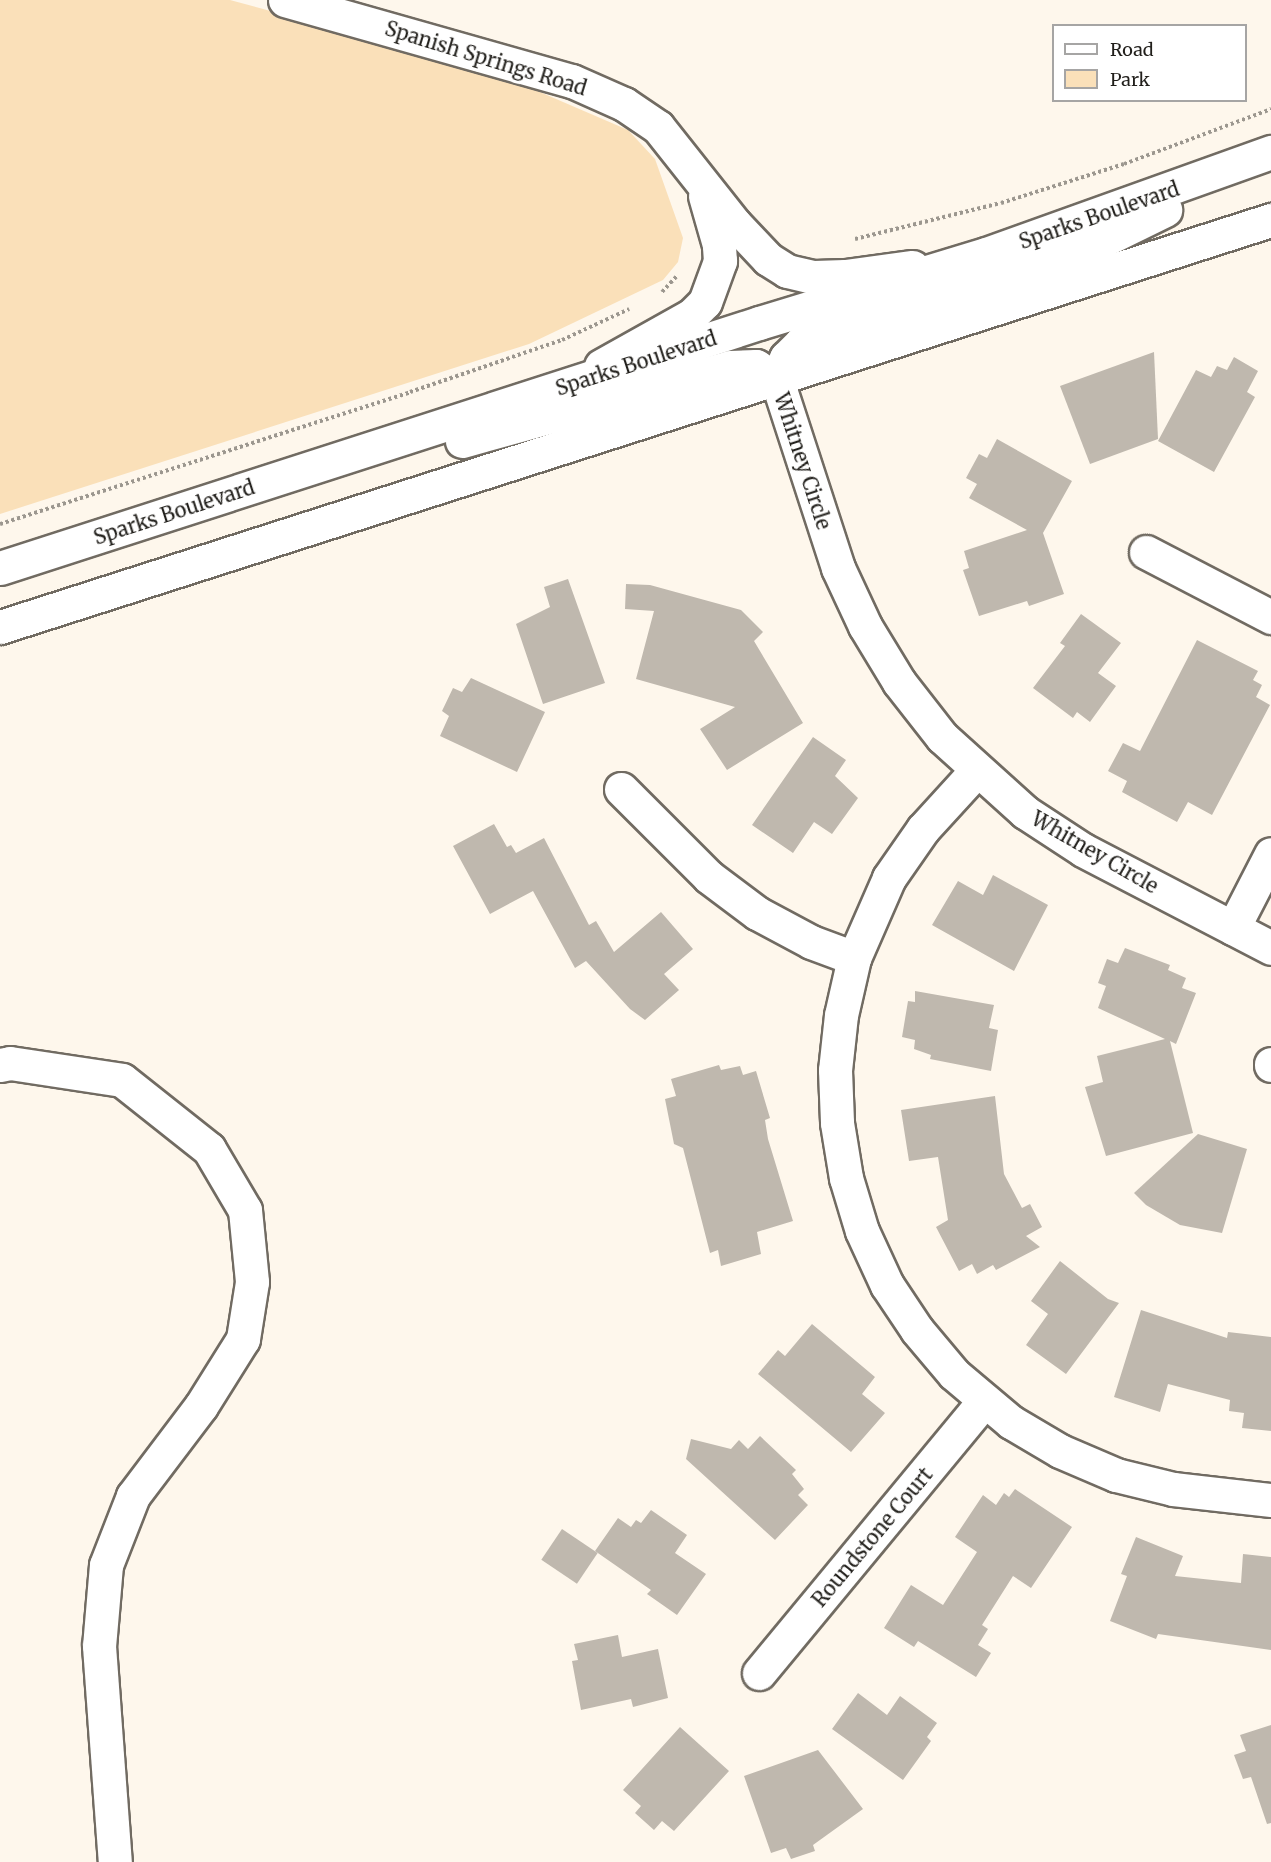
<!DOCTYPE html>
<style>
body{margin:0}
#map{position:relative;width:1271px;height:1862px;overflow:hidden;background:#fef7ec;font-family:Merriweather,serif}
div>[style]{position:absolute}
.green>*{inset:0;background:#fae0b9}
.building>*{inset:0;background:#bfb8ae;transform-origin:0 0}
.path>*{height:4px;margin-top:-2px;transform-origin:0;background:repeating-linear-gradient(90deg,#9c978f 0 3px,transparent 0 6px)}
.roads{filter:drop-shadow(2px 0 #716b62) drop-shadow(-2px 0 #716b62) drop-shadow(0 2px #716b62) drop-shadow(0 -2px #716b62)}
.minor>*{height:33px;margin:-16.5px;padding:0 16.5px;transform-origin:16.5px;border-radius:16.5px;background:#fff}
.tertiary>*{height:33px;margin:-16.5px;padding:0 16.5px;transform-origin:16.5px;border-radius:16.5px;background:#fff}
.primary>*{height:33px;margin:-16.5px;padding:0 16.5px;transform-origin:16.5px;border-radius:16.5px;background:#fff}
span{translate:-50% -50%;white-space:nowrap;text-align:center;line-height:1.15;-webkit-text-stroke:6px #fff;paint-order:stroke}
.street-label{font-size:20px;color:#211f1b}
.legend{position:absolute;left:1052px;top:24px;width:195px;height:78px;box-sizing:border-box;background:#fff;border:2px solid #a6a5a4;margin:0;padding:8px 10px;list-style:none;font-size:18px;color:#211f1b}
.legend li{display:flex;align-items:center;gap:12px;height:30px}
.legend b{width:30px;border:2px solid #a6a5a4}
</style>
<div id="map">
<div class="green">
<div style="clip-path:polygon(0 0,230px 0,453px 61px,526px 86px,628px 130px,655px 159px,683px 238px,678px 262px,663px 280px,529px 344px,0 514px)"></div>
</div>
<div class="building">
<div style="clip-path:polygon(1154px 352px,1158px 439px,1090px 464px,1060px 386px)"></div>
<div style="clip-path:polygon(1234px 357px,1258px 371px,1247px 392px,1255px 397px,1214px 472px,1158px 441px,1196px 370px,1211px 377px,1217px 366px,1227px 370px)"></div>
<div style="clip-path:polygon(997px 439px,1072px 481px,1043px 533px,1064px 594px,1029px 606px,1027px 601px,979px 616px,963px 570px,969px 568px,964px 551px,1027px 530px,969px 498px,977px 484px,966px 478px,979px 454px,987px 458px)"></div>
<div style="clip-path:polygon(568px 579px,605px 683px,543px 704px,516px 624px,550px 607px,544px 587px)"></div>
<div style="clip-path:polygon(626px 584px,650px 585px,741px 610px,763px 632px,754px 641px,803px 723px,727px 770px,700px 729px,735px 707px,636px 679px,654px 611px,625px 609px)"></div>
<div style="clip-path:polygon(1081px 614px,1121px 643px,1098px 673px,1116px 686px,1090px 722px,1077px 712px,1073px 718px,1033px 688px,1065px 646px,1060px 643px)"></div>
<div style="clip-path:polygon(1197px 640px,1258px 671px,1253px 680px,1262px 685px,1256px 697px,1270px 705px,1212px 815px,1188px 802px,1177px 822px,1122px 792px,1127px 781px,1108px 771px,1123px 743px,1140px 751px)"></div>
<div style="clip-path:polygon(471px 678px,545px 712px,517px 772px,440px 736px,449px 716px,442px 711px,453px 688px,462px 692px)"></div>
<div style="clip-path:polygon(813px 737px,846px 760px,835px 776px,858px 798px,832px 834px,814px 822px,793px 853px,752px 825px)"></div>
<div style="clip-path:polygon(494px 824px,507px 847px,511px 845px,516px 853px,544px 838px,589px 925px,596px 921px,614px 952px,661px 912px,693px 949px,664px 974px,679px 990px,645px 1020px,630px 1009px,586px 961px,575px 968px,533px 891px,490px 914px,453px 846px)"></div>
<div style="clip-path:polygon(993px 875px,1048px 905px,1014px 971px,932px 925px,958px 881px,983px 895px)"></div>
<div style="clip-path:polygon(1125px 948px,1170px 965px,1168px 970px,1186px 978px,1182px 988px,1196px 993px,1176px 1044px,1170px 1041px,1193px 1133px,1106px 1156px,1085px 1087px,1103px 1082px,1097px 1056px,1165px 1039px,1098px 1008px,1106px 986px,1098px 983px,1107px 959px,1118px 963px)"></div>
<div style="clip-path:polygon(915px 991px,994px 1005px,989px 1028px,998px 1030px,991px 1071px,930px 1059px,931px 1055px,914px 1049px,915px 1040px,902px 1037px,908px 1001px,915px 1002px)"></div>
<div style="clip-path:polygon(719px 1065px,721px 1070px,740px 1066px,743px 1075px,756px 1071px,770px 1118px,765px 1120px,768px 1139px,793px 1221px,757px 1232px,761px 1254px,721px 1266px,718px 1250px,710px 1253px,683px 1148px,674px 1144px,665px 1099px,676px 1096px,671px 1079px)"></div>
<div style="clip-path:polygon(995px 1096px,1004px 1174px,1022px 1208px,1030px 1204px,1042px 1227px,1026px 1236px,1040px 1247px,996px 1270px,993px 1265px,977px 1274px,972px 1264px,959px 1271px,936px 1227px,948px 1220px,938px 1157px,909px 1161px,901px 1110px)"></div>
<div style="clip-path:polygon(1198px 1134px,1247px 1149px,1222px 1233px,1180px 1225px,1146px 1205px,1134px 1193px)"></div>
<div style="clip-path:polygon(1060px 1261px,1108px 1299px,1119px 1303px,1066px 1374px,1026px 1345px,1048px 1314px,1031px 1301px)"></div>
<div style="clip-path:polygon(1141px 1310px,1227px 1338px,1228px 1332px,1271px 1337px,1271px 1431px,1242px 1428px,1244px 1413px,1229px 1411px,1230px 1400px,1168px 1384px,1160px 1412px,1114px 1397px)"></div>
<div style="clip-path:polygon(812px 1324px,875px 1377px,862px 1394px,885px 1413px,851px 1452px,758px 1374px,778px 1350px,785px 1356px)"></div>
<div style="clip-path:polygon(760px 1436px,796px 1470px,792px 1474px,804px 1489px,798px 1495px,808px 1505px,775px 1540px,686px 1459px,691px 1439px,731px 1449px,739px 1440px,748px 1449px)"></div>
<div style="clip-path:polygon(1015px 1489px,1072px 1527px,1031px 1588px,1013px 1576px,982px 1625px,988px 1629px,978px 1645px,991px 1653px,976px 1677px,918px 1641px,914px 1647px,884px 1628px,911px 1585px,943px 1605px,977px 1552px,955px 1537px,983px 1495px,996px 1505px,1004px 1493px,1009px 1497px)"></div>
<div style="clip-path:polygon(651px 1510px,687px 1535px,675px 1553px,706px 1574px,677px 1615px,647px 1594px,651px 1590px,595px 1551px,618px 1518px,631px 1527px,636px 1520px,641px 1523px)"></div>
<div style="left:562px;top:1529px;width:43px;height:37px;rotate:34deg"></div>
<div style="clip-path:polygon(1136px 1537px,1183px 1556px,1175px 1576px,1241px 1583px,1243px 1554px,1271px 1557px,1271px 1650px,1158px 1634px,1156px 1639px,1110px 1621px,1127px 1576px,1121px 1574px)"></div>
<div style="clip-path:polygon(618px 1635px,622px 1657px,658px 1649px,668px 1698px,633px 1707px,631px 1699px,581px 1710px,572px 1661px,578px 1660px,574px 1644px)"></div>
<div style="clip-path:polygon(858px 1693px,887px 1715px,900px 1696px,937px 1723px,927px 1737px,931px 1741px,903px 1780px,832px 1729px)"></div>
<div style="clip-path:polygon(1271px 1725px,1271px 1823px,1267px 1824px,1251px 1777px,1243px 1779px,1234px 1755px,1246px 1751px,1240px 1735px)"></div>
<div style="clip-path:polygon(680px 1727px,729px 1771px,674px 1831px,662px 1821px,654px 1830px,635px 1813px,641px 1806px,623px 1790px)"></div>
<div style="clip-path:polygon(818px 1750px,863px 1809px,813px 1845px,815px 1851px,791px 1859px,786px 1848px,771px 1853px,744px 1776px)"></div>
</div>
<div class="path">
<div style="left:855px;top:239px;width:150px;rotate:-13.9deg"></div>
<div style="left:1001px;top:203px;width:129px;rotate:-17.6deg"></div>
<div style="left:1124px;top:164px;width:157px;rotate:-20.5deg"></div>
<div style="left:662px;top:292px;width:23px;rotate:-47deg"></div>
<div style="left:0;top:524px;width:431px;rotate:-17.8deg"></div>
<div style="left:410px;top:392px;width:161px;rotate:-18.9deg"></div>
<div style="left:562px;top:340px;width:74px;rotate:-24.8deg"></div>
</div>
<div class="roads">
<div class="minor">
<div style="left:777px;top:380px;width:198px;rotate:72deg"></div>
<div style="left:838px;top:568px;width:64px;rotate:65deg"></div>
<div style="left:865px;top:626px;width:66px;rotate:58.7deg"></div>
<div style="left:899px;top:682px;width:70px;rotate:52deg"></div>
<div style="left:942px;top:737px;width:112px;rotate:42.1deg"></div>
<div style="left:1025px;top:812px;width:69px;rotate:33.2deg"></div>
<div style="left:1083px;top:850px;width:212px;rotate:27.5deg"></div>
<div style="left:1146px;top:552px;width:141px;rotate:27.5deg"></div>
<div style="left:976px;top:771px;width:79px;rotate:132.4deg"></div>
<div style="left:923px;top:829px;width:60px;rotate:124.8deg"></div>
<div style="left:889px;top:878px;width:87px;rotate:113.6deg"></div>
<div style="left:854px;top:958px;width:58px;rotate:102.8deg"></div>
<div style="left:841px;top:1015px;width:55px;rotate:96.2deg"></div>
<div style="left:835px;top:1070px;width:53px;rotate:87.8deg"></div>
<div style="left:837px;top:1123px;width:56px;rotate:80.7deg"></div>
<div style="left:846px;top:1178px;width:55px;rotate:73.2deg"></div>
<div style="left:862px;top:1231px;width:60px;rotate:65.2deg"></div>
<div style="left:887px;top:1285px;width:54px;rotate:56.3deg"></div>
<div style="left:917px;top:1330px;width:57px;rotate:49.9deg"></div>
<div style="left:954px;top:1374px;width:75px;rotate:40.1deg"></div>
<div style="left:1011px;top:1422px;width:57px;rotate:30.6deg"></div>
<div style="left:1060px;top:1451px;width:61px;rotate:23.2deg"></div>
<div style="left:1116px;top:1475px;width:59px;rotate:13.8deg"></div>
<div style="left:1173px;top:1489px;width:99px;rotate:6.4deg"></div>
<div style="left:621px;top:789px;width:124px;rotate:45deg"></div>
<div style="left:709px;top:877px;width:60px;rotate:36.9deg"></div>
<div style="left:757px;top:913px;width:61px;rotate:28.2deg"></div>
<div style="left:811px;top:942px;width:46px;rotate:20.4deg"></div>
<div style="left:1233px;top:928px;width:83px;rotate:-62.8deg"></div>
<div style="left:0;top:1065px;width:10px;rotate:-11deg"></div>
<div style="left:10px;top:1063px;width:113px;rotate:8.6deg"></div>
<div style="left:122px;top:1080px;width:111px;rotate:38.4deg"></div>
<div style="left:209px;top:1149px;width:71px;rotate:59.5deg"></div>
<div style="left:245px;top:1210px;width:72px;rotate:84.4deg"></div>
<div style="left:252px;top:1282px;width:58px;rotate:99deg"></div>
<div style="left:243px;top:1339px;width:79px;rotate:122.1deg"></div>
<div style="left:201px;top:1406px;width:113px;rotate:127.1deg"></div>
<div style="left:133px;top:1496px;width:74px;rotate:111.4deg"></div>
<div style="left:106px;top:1565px;width:81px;rotate:94.9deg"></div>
<div style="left:99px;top:1646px;width:217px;rotate:85.8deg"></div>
<div style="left:1271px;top:1065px;width:1px;rotate:-90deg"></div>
<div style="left:759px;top:1673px;width:353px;rotate:-50.4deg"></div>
</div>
<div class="tertiary">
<div style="left:285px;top:0;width:298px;rotate:15.8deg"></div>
<div style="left:572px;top:81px;width:57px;rotate:23.9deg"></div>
<div style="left:624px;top:104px;width:41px;rotate:34.1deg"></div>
<div style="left:658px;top:127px;width:124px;rotate:51.6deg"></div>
<div style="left:735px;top:224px;width:48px;rotate:46.7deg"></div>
<div style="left:768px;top:259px;width:22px;rotate:32deg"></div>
<div style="left:787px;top:271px;width:28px;rotate:13deg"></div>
<div style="left:814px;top:277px;width:31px;rotate:-2deg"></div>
<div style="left:845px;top:276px;width:68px;rotate:-7.7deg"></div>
<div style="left:601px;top:366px;width:104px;rotate:-29.3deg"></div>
<div style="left:692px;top:315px;width:18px;rotate:-45deg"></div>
<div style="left:705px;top:302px;width:44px;rotate:-69.9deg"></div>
<div style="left:720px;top:261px;width:16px;rotate:-94deg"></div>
<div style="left:719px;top:245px;width:51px;rotate:-105.9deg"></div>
</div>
<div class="primary">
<div style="left:462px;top:441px;width:278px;rotate:-15.4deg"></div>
<div style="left:730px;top:367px;width:26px;rotate:-2deg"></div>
<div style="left:756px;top:366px;width:25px;rotate:34deg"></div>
<div style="left:777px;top:380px;width:24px;rotate:-68deg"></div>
<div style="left:786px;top:358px;width:21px;rotate:-45deg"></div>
<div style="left:801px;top:343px;width:50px;rotate:-22.4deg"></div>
<div style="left:847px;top:324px;width:264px;rotate:-17.9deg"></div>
<div style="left:1098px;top:243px;width:75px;rotate:-26.2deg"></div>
<div style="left:0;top:568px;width:798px;rotate:-17.89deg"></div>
<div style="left:759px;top:323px;width:237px;rotate:-16.9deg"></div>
<div style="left:986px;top:254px;width:303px;rotate:-19.7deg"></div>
<div style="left:0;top:627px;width:1335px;rotate:-17.76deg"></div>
</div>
</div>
<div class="street-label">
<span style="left:486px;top:58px;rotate:17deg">Spanish Springs Road</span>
<span style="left:1099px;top:215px;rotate:-19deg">Sparks Boulevard</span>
<span style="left:636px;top:363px;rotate:-18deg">Sparks Boulevard</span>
<span style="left:803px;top:461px;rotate:72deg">Whitney Circle</span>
<span style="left:174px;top:512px;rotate:-18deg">Sparks Boulevard</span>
<span style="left:1095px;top:852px;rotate:30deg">Whitney Circle</span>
<span style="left:872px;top:1537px;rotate:-50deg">Roundstone Court</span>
</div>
<ul class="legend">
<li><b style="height:8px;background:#fff"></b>Road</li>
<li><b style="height:16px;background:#fae0b9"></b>Park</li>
</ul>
</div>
